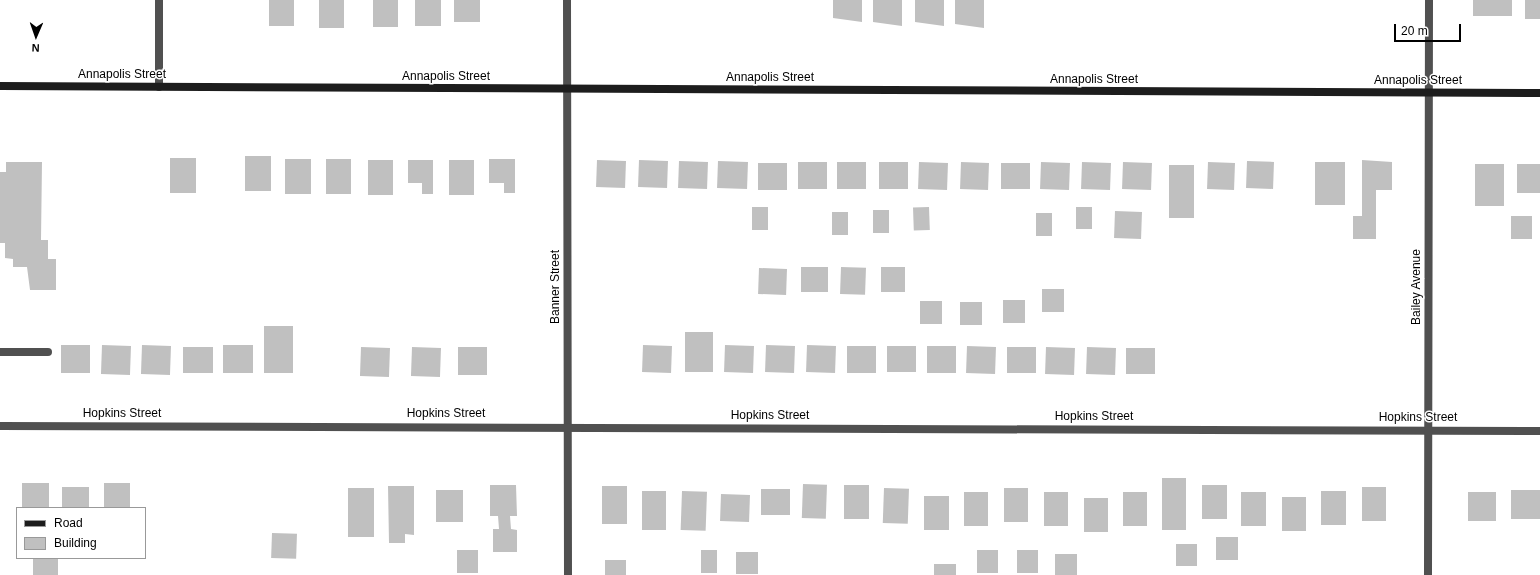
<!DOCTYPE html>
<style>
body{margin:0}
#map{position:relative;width:1540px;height:575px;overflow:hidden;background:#fff;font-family:Helvetica,sans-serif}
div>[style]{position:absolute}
.building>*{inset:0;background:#c0c0c0;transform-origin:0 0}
.lane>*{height:8px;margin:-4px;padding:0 4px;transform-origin:4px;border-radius:4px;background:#505050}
.street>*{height:8px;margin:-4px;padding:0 4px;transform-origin:4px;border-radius:4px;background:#505050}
.secondary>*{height:8px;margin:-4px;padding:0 4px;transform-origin:4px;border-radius:4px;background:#1d1d1d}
span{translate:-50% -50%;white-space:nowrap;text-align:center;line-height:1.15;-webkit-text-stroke:3px #fff;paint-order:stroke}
.street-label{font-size:12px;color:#000}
.legend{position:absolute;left:16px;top:507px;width:130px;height:52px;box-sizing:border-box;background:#fff;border:1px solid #999;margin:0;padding:5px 7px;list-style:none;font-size:12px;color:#000}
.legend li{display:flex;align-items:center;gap:8px;height:20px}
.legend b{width:20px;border:1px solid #999}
.north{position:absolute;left:16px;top:16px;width:40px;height:40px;-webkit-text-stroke:3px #fff;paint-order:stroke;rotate:182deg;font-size:11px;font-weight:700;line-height:16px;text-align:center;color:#000}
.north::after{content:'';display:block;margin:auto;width:14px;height:18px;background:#000;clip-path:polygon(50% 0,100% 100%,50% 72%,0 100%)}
.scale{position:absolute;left:1394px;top:24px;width:67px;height:18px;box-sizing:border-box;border:2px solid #000;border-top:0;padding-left:5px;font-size:12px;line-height:14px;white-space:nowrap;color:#000;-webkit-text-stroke:3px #fff;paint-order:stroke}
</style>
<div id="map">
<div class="building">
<div style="left:269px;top:0;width:25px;height:26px"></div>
<div style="left:319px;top:0;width:25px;height:28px"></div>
<div style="left:373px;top:0;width:25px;height:27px"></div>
<div style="left:415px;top:0;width:26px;height:26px"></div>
<div style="left:454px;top:0;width:26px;height:22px"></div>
<div style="clip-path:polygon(833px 0,862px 0,862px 22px,833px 18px)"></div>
<div style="clip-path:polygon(873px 0,902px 0,902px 26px,873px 22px)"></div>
<div style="clip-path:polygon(915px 0,944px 0,944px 26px,915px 22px)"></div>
<div style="clip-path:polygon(955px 0,984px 0,984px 28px,955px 24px)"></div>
<div style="left:1473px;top:0;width:39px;height:16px"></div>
<div style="left:1525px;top:0;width:15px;height:19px"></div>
<div style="left:245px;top:156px;width:26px;height:35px"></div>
<div style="left:170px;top:158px;width:26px;height:35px"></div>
<div style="left:285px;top:159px;width:26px;height:35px"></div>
<div style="left:326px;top:159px;width:25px;height:35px"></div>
<div style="clip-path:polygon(489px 159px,515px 159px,515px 193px,504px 193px,504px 183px,489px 183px)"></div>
<div style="left:368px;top:160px;width:25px;height:35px"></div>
<div style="clip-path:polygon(408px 160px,433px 160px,433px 194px,422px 194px,422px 183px,408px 183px)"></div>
<div style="left:449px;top:160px;width:25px;height:35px"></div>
<div style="left:597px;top:160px;width:29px;height:27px;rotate:2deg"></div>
<div style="left:639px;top:160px;width:29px;height:27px;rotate:2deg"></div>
<div style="clip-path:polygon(1362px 160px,1392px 162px,1392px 190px,1376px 190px,1376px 239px,1353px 239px,1353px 216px,1362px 216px)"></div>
<div style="left:679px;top:161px;width:29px;height:27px;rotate:2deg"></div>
<div style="left:718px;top:161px;width:30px;height:27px;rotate:2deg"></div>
<div style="left:1247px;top:161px;width:27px;height:27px;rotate:2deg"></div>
<div style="clip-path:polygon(6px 162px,42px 162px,41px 240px,48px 240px,48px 259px,56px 259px,56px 290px,30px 290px,27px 267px,13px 267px,13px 259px,5px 258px,5px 243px,0 243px,0 172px,6px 172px)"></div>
<div style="left:798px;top:162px;width:29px;height:27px"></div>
<div style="left:837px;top:162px;width:29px;height:27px"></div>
<div style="left:879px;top:162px;width:29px;height:27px"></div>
<div style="left:919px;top:162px;width:29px;height:27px;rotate:2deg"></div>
<div style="left:961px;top:162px;width:28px;height:27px;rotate:2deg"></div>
<div style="left:1041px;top:162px;width:29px;height:27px;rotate:2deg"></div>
<div style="left:1082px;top:162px;width:29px;height:27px;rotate:2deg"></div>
<div style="left:1123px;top:162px;width:29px;height:27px;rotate:2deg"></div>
<div style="left:1208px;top:162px;width:27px;height:27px;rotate:2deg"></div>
<div style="left:1315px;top:162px;width:30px;height:43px"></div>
<div style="left:758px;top:163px;width:29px;height:27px"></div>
<div style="left:1001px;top:163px;width:29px;height:26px"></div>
<div style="left:1475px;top:164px;width:29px;height:42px"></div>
<div style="left:1517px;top:164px;width:23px;height:29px"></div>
<div style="left:1169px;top:165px;width:25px;height:53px"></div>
<div style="left:752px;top:207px;width:16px;height:23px"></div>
<div style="left:929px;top:207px;width:23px;height:16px;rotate:88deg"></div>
<div style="left:1076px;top:207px;width:16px;height:22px"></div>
<div style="left:873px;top:210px;width:16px;height:23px"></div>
<div style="left:1115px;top:211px;width:27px;height:27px;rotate:2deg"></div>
<div style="left:832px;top:212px;width:16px;height:23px"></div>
<div style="left:1036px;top:213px;width:16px;height:23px"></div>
<div style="left:1511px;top:216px;width:21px;height:23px"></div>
<div style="left:801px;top:267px;width:27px;height:25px"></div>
<div style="left:841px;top:267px;width:25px;height:27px;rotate:2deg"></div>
<div style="left:881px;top:267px;width:24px;height:25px"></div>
<div style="left:759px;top:268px;width:28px;height:26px;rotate:2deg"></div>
<div style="left:1042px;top:289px;width:22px;height:23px"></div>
<div style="left:1003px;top:300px;width:22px;height:23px"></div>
<div style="left:920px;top:301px;width:22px;height:23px"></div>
<div style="left:960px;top:302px;width:22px;height:23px"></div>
<div style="left:264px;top:326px;width:29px;height:47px"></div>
<div style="left:685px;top:332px;width:28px;height:40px"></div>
<div style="left:61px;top:345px;width:29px;height:28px"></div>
<div style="left:102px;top:345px;width:29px;height:29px;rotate:2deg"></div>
<div style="left:142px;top:345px;width:29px;height:29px;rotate:2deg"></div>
<div style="left:223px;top:345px;width:30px;height:28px"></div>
<div style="left:643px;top:345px;width:29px;height:27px;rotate:2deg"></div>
<div style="left:725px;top:345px;width:29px;height:27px;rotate:2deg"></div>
<div style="left:766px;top:345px;width:29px;height:27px;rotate:2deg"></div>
<div style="left:807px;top:345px;width:29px;height:27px;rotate:2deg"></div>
<div style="left:847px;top:346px;width:29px;height:27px"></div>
<div style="left:887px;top:346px;width:29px;height:26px"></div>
<div style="left:927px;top:346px;width:29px;height:27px"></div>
<div style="left:967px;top:346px;width:29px;height:27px;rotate:2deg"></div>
<div style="left:183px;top:347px;width:30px;height:26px"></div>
<div style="left:361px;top:347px;width:29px;height:29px;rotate:2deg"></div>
<div style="left:412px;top:347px;width:29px;height:29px;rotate:2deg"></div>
<div style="left:458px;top:347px;width:29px;height:28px"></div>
<div style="left:1007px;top:347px;width:29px;height:26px"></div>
<div style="left:1046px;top:347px;width:29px;height:27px;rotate:2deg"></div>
<div style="left:1087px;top:347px;width:29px;height:27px;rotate:2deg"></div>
<div style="left:1126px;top:348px;width:29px;height:26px"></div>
<div style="left:1162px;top:478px;width:24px;height:52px"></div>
<div style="left:22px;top:483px;width:27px;height:25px"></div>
<div style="left:130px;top:483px;width:25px;height:26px;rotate:90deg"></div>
<div style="left:803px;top:484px;width:24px;height:34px;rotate:2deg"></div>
<div style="clip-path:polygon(490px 485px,516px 485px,517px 516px,510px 516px,511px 529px,517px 530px,517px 552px,493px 552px,493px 529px,499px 529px,498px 516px,490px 516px)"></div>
<div style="left:844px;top:485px;width:25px;height:34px"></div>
<div style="left:1202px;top:485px;width:25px;height:34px"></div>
<div style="clip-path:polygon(388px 486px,414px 486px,414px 535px,405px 534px,405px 543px,389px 543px)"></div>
<div style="left:602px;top:486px;width:25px;height:38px"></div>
<div style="left:89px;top:487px;width:21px;height:27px;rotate:90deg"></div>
<div style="left:1362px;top:487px;width:24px;height:34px"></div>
<div style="left:348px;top:488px;width:26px;height:49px"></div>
<div style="left:884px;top:488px;width:25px;height:35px;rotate:2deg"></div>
<div style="left:1004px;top:488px;width:24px;height:34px"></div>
<div style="left:761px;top:489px;width:29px;height:26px"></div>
<div style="left:436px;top:490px;width:27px;height:32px"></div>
<div style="left:1511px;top:490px;width:29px;height:29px"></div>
<div style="left:642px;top:491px;width:24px;height:39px"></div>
<div style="left:682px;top:491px;width:25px;height:39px;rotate:2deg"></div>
<div style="left:1321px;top:491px;width:25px;height:34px"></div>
<div style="left:964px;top:492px;width:24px;height:34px"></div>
<div style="left:1044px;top:492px;width:24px;height:34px"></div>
<div style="left:1123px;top:492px;width:24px;height:34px"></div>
<div style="left:1241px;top:492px;width:25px;height:34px"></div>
<div style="left:1468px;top:492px;width:28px;height:29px"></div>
<div style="left:721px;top:494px;width:29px;height:27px;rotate:2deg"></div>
<div style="left:924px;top:496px;width:25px;height:34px"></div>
<div style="left:1282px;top:497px;width:24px;height:34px"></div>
<div style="left:1084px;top:498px;width:24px;height:34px"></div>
<div style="left:272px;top:533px;width:25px;height:25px;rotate:2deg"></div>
<div style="left:1216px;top:537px;width:22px;height:23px"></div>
<div style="left:1176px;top:544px;width:21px;height:22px"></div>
<div style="left:457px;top:550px;width:21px;height:23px"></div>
<div style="left:701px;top:550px;width:16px;height:23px"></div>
<div style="left:977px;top:550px;width:21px;height:23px"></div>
<div style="left:1017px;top:550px;width:21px;height:23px"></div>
<div style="left:736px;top:552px;width:22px;height:22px"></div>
<div style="left:1055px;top:554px;width:22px;height:21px"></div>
<div style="left:33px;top:558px;width:25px;height:17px"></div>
<div style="left:605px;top:560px;width:21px;height:15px"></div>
<div style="left:934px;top:564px;width:22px;height:11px"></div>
</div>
<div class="lane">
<div style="left:159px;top:0;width:87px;rotate:90deg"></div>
<div style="left:0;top:352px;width:48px"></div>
</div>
<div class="street">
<div style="left:567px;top:0;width:575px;rotate:89.9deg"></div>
<div style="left:0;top:426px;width:1540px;rotate:0.19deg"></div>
<div style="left:1428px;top:575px;width:575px;rotate:-89.9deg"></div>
</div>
<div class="secondary">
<div style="left:0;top:86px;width:1540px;rotate:0.26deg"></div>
</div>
<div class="street-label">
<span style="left:122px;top:75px">Annapolis Street</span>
<span style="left:446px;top:77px">Annapolis Street</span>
<span style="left:770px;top:78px">Annapolis Street</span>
<span style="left:1094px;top:80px">Annapolis Street</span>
<span style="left:1418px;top:81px">Annapolis Street</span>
<span style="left:556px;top:287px;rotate:-90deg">Banner Street</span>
<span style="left:1417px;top:287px;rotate:-90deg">Bailey Avenue</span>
<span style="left:122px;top:414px">Hopkins Street</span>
<span style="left:446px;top:414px">Hopkins Street</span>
<span style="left:770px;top:416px">Hopkins Street</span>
<span style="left:1094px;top:417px">Hopkins Street</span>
<span style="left:1418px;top:418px">Hopkins Street</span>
</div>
<ul class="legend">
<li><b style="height:5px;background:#1d1d1d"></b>Road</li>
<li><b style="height:11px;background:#c0c0c0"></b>Building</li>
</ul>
<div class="north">N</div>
<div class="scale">20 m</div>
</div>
